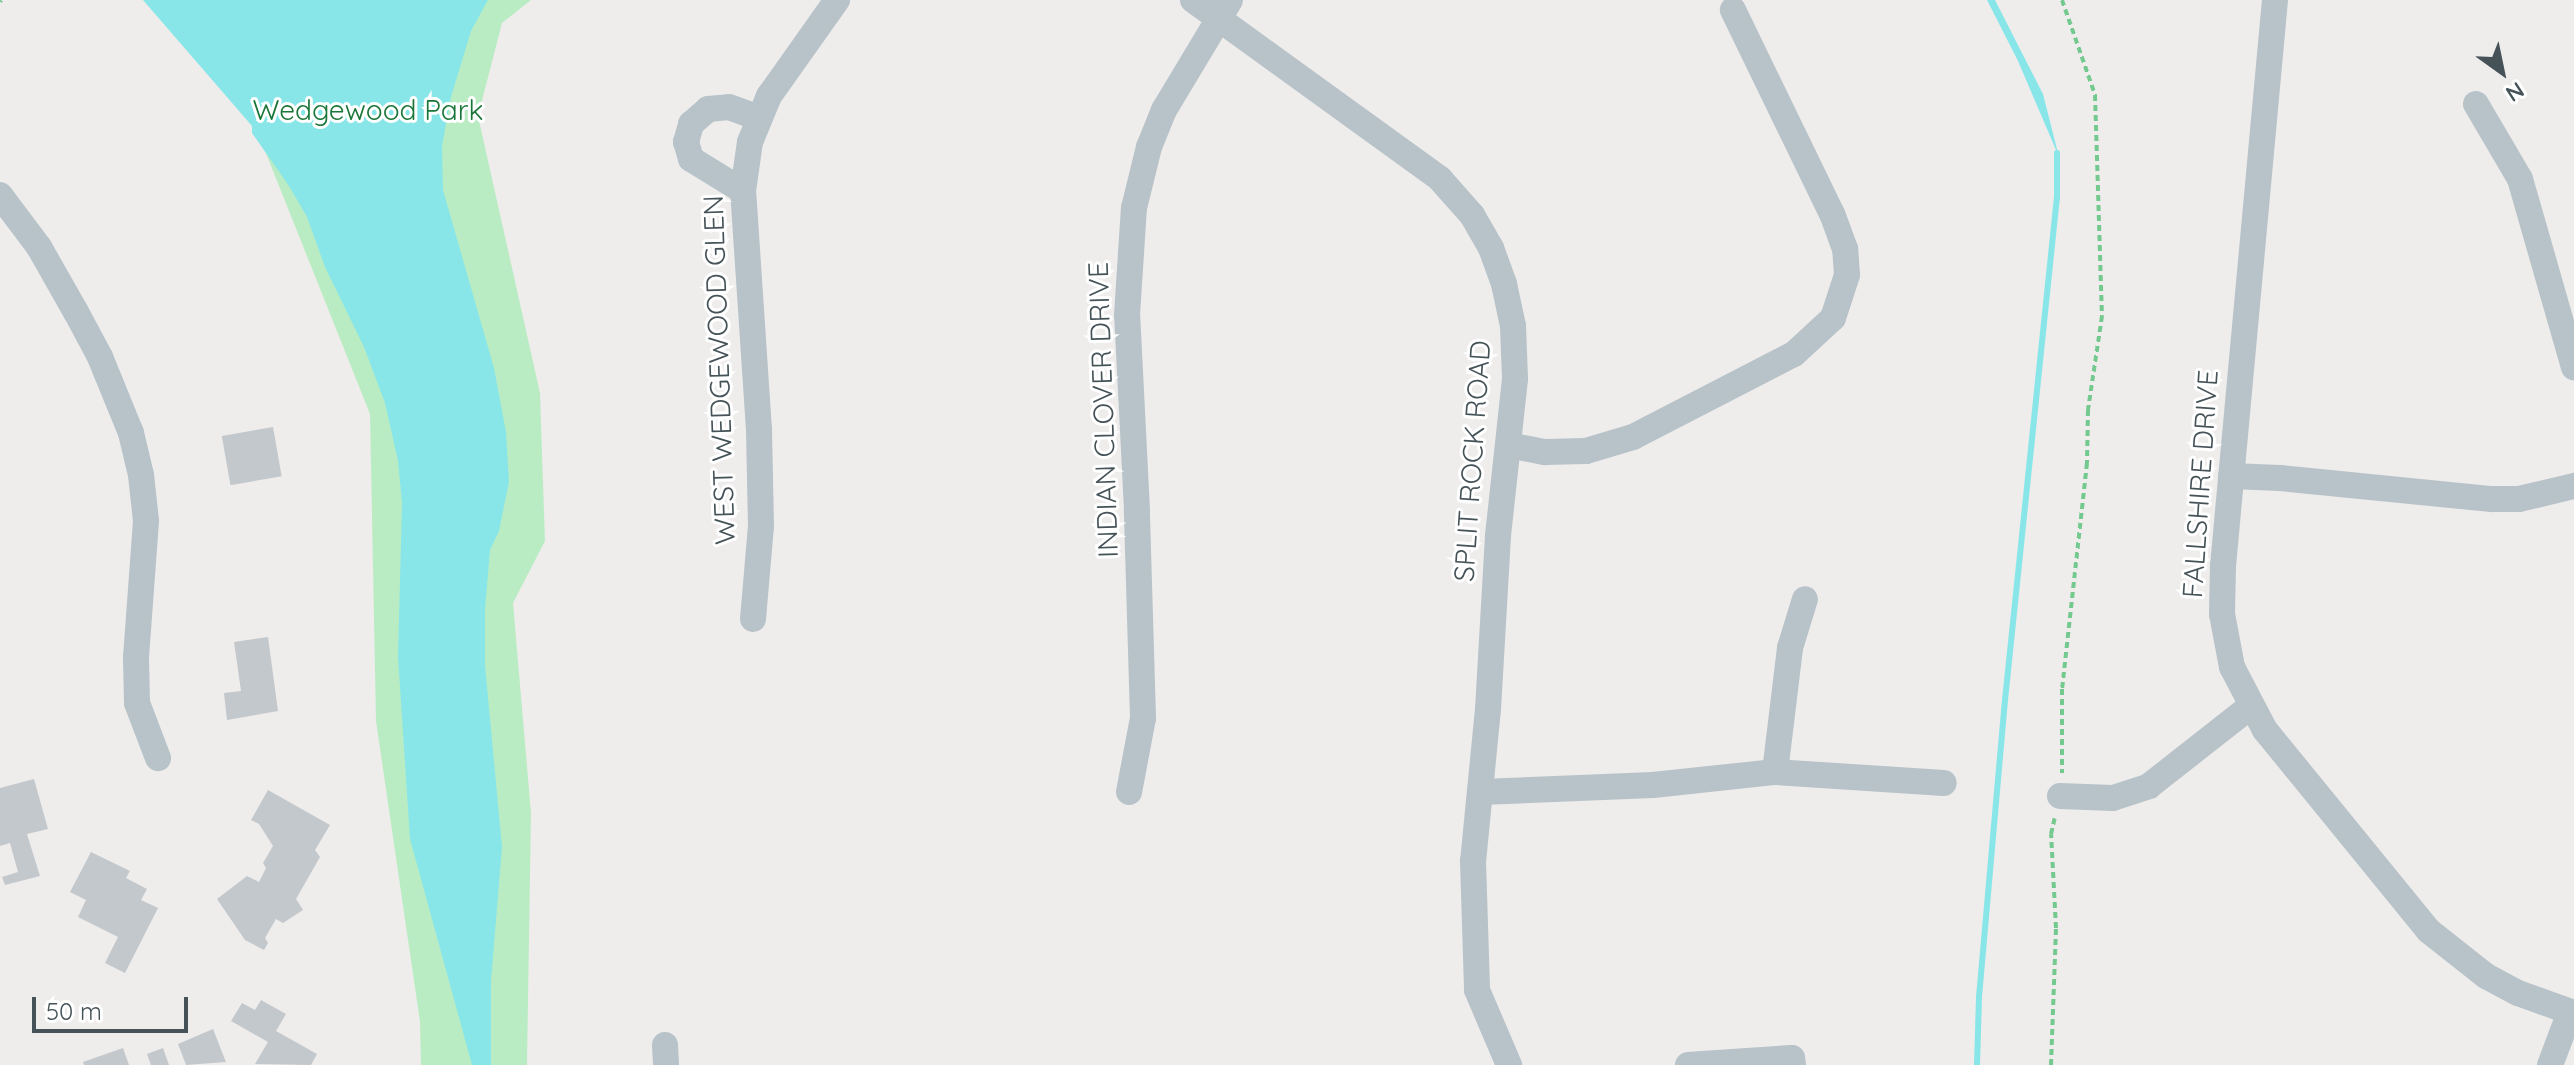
<!DOCTYPE html>
<style>
body{margin:0}
#map{position:relative;width:2574px;height:1065px;overflow:hidden;background:#efecec;font-family:Quicksand,sans-serif}
div>[style]{position:absolute}
.green>*{inset:0;background:#baecc4}
.water>*{inset:0;background:#88e6e8}
.stream>*{height:6px;margin:-3px;padding:0 3px;transform-origin:3px;border-radius:3px;background:#88e6e8}
.building>*{inset:0;background:#c3c8cc;transform-origin:0 0}
.path>*{height:4px;margin-top:-2px;transform-origin:0;background:repeating-linear-gradient(90deg,#74c98f 0 6px,transparent 0 10px)}
.minor>*{height:26px;margin:-13px;padding:0 13px;transform-origin:13px;border-radius:13px;background:#b7c3c8}
span{translate:-50% -50%;white-space:nowrap;text-align:center;line-height:1.15;-webkit-text-stroke:6px #fff;paint-order:stroke}
.park-label{font-size:28px;color:#197637}
.street-label{font-size:28px;color:#455358}
.north{position:absolute;left:2462px;top:32px;width:80px;height:80px;-webkit-text-stroke:6px #fff;paint-order:stroke;rotate:147deg;font-size:22px;font-weight:700;line-height:32px;text-align:center;color:#455358}
.north::after{content:'';display:block;margin:auto;width:28px;height:36px;background:#455358;clip-path:polygon(50% 0,100% 100%,50% 72%,0 100%)}
.scale{position:absolute;left:32px;top:997px;width:156px;height:36px;box-sizing:border-box;border:4px solid #455358;border-top:0;padding-left:10px;font-size:24px;line-height:28px;white-space:nowrap;color:#455358;-webkit-text-stroke:6px #fff;paint-order:stroke}
</style>
<div id="map">
<div class="green">
<div style="clip-path:polygon(195px 0,531px 0,502px 23px,478px 116px,540px 393px,545px 541px,513px 603px,531px 813px,527px 1065px,421px 1065px,420px 1022px,376px 721px,370px 414px,220px 38px)"></div>
</div>
<div class="water">
<div style="clip-path:polygon(143px 0,488px 0,471px 31px,451px 97px,442px 146px,443px 190px,494px 368px,506px 432px,509px 482px,499px 531px,490px 550px,485px 610px,485px 665px,502px 847px,491px 981px,491px 1065px,472px 1065px,410px 839px,398px 657px,402px 503px,398px 461px,385px 403px,364px 347px,325px 267px,307px 217px,289px 186px,252px 133px,252px 126px)"></div>
<div style="clip-path:polygon(1987px 0,1995px 0,2043px 94px,2059px 157px,2018px 61px)"></div>
</div>
<div class="stream">
<div style="left:1977px;top:1065px;width:68px;rotate:-88.3deg"></div>
<div style="left:1979px;top:997px;width:298px;rotate:-85deg"></div>
<div style="left:2005px;top:700px;width:506px;rotate:-84.1deg"></div>
<div style="left:2057px;top:197px;width:44px;rotate:-90deg"></div>
</div>
<div class="building">
<div style="left:273px;top:427px;width:50px;height:52px;rotate:80deg"></div>
<div style="clip-path:polygon(268px 637px,278px 711px,227px 720px,224px 693px,241px 691px,234px 642px)"></div>
<div style="clip-path:polygon(34px 779px,48px 829px,27px 834px,40px 876px,5px 885px,2px 877px,18px 872px,10px 843px,0 846px,0 788px)"></div>
<div style="clip-path:polygon(268px 790px,330px 825px,315px 850px,320px 857px,296px 899px,303px 910px,283px 923px,276px 919px,265px 938px,268px 943px,264px 950px,245px 940px,217px 899px,247px 876px,259px 882px,266px 868px,263px 863px,273px 846px,259px 824px,251px 820px)"></div>
<div style="clip-path:polygon(91px 852px,130px 871px,126px 878px,147px 889px,141px 900px,158px 908px,125px 973px,105px 963px,118px 937px,78px 917px,86px 900px,70px 892px)"></div>
<div style="clip-path:polygon(261px 1000px,286px 1014px,276px 1031px,317px 1054px,311px 1065px,255px 1064px,268px 1042px,231px 1021px,242px 1003px,255px 1010px)"></div>
<div style="clip-path:polygon(213px 1029px,226px 1062px,186px 1065px,178px 1044px)"></div>
<div style="clip-path:polygon(123px 1048px,129px 1065px,84px 1065px,83px 1062px)"></div>
<div style="clip-path:polygon(163px 1048px,169px 1065px,151px 1065px,147px 1054px)"></div>
</div>
<div class="path">
<div style="left:2062px;top:0;width:101px;rotate:70.8deg"></div>
<div style="left:2095px;top:95px;width:221px;rotate:88.2deg"></div>
<div style="left:2102px;top:316px;width:95px;rotate:98.5deg"></div>
<div style="left:2088px;top:410px;width:53px;rotate:91.1deg"></div>
<div style="left:2087px;top:463px;width:227px;rotate:96.3deg"></div>
<div style="left:2062px;top:689px;width:84px;rotate:90deg"></div>
<div style="left:0;top:2px;width:2px;rotate:-63deg"></div>
<div style="left:2051px;top:1065px;width:137px;rotate:-87.9deg"></div>
<div style="left:2056px;top:928px;width:94px;rotate:-93deg"></div>
<div style="left:2051px;top:834px;width:17px;rotate:-77deg"></div>
</div>
<div class="minor">
<div style="left:1193px;top:0;width:305px;rotate:35.9deg"></div>
<div style="left:1440px;top:179px;width:48px;rotate:48.4deg"></div>
<div style="left:1472px;top:215px;width:38px;rotate:60deg"></div>
<div style="left:1491px;top:248px;width:38px;rotate:70deg"></div>
<div style="left:1504px;top:284px;width:43px;rotate:77.9deg"></div>
<div style="left:1513px;top:326px;width:53px;rotate:87.8deg"></div>
<div style="left:1515px;top:379px;width:158px;rotate:96.2deg"></div>
<div style="left:1498px;top:536px;width:173px;rotate:93.3deg"></div>
<div style="left:1488px;top:709px;width:153px;rotate:95.6deg"></div>
<div style="left:1473px;top:861px;width:129px;rotate:88.2deg"></div>
<div style="left:1477px;top:990px;width:82px;rotate:66.9deg"></div>
<div style="left:2275px;top:0;width:568px;rotate:95.25deg"></div>
<div style="left:2223px;top:566px;width:48px;rotate:91.2deg"></div>
<div style="left:2222px;top:614px;width:54px;rotate:79.3deg"></div>
<div style="left:2232px;top:667px;width:71px;rotate:62.4deg"></div>
<div style="left:2265px;top:730px;width:259px;rotate:50.8deg"></div>
<div style="left:2429px;top:931px;width:73px;rotate:38.3deg"></div>
<div style="left:2486px;top:976px;width:36px;rotate:28deg"></div>
<div style="left:2518px;top:993px;width:59px;rotate:19.7deg"></div>
<div style="left:2476px;top:104px;width:87px;rotate:59.6deg"></div>
<div style="left:2520px;top:179px;width:196px;rotate:74deg"></div>
<div style="left:743px;top:191px;width:61px;rotate:-148.4deg"></div>
<div style="left:691px;top:159px;width:18px;rotate:-106deg"></div>
<div style="left:686px;top:142px;width:19px;rotate:-74deg"></div>
<div style="left:691px;top:124px;width:23px;rotate:-41deg"></div>
<div style="left:708px;top:109px;width:21px;rotate:-5deg"></div>
<div style="left:729px;top:107px;width:32px;rotate:20deg"></div>
<div style="left:0;top:195px;width:65px;rotate:53.1deg"></div>
<div style="left:39px;top:247px;width:75px;rotate:60.4deg"></div>
<div style="left:76px;top:312px;width:51px;rotate:61.9deg"></div>
<div style="left:100px;top:357px;width:82px;rotate:67.8deg"></div>
<div style="left:131px;top:433px;width:43px;rotate:76.6deg"></div>
<div style="left:141px;top:475px;width:46px;rotate:83.8deg"></div>
<div style="left:146px;top:521px;width:137px;rotate:94.2deg"></div>
<div style="left:136px;top:658px;width:45px;rotate:88.7deg"></div>
<div style="left:137px;top:703px;width:59px;rotate:69.1deg"></div>
<div style="left:1508px;top:445px;width:38px;rotate:11deg"></div>
<div style="left:1545px;top:452px;width:41px;rotate:-1.4deg"></div>
<div style="left:1586px;top:451px;width:49px;rotate:-16.6deg"></div>
<div style="left:1633px;top:437px;width:181px;rotate:-27.3deg"></div>
<div style="left:1794px;top:354px;width:53px;rotate:-42.7deg"></div>
<div style="left:1833px;top:318px;width:45px;rotate:-72deg"></div>
<div style="left:1847px;top:275px;width:26px;rotate:-94deg"></div>
<div style="left:1845px;top:249px;width:37px;rotate:-110deg"></div>
<div style="left:1832px;top:214px;width:227px;rotate:-115.9deg"></div>
<div style="left:2231px;top:476px;width:49px;rotate:2.3deg"></div>
<div style="left:2280px;top:478px;width:213px;rotate:5.7deg"></div>
<div style="left:2492px;top:499px;width:27px"></div>
<div style="left:2519px;top:499px;width:57px;rotate:-13.3deg"></div>
<div style="left:753px;top:619px;width:93px;rotate:-85.1deg"></div>
<div style="left:761px;top:526px;width:96px;rotate:-91.2deg"></div>
<div style="left:759px;top:430px;width:240px;rotate:-93.8deg"></div>
<div style="left:743px;top:191px;width:49px;rotate:-81.9deg"></div>
<div style="left:750px;top:142px;width:50px;rotate:-67.6deg"></div>
<div style="left:769px;top:96px;width:118px;rotate:-54.7deg"></div>
<div style="left:1775px;top:772px;width:125px;rotate:-83.1deg"></div>
<div style="left:1790px;top:648px;width:51px;rotate:-73deg"></div>
<div style="left:1129px;top:792px;width:75px;rotate:-79.3deg"></div>
<div style="left:1143px;top:718px;width:208px;rotate:-91.7deg"></div>
<div style="left:1137px;top:510px;width:195px;rotate:-92.9deg"></div>
<div style="left:1127px;top:315px;width:107px;rotate:-86.3deg"></div>
<div style="left:1134px;top:208px;width:63px;rotate:-76.2deg"></div>
<div style="left:1149px;top:147px;width:40px;rotate:-68deg"></div>
<div style="left:1164px;top:110px;width:128px;rotate:-59deg"></div>
<div style="left:1480px;top:792px;width:173px;rotate:-2.3deg"></div>
<div style="left:1653px;top:785px;width:123px;rotate:-6.1deg"></div>
<div style="left:1775px;top:772px;width:169px;rotate:3.7deg"></div>
<div style="left:2060px;top:796px;width:53px;rotate:2.2deg"></div>
<div style="left:2113px;top:798px;width:38px;rotate:-18deg"></div>
<div style="left:2149px;top:786px;width:130px;rotate:-38.1deg"></div>
<div style="left:665px;top:1045px;width:20px;rotate:87deg"></div>
<div style="left:1688px;top:1065px;width:104px;rotate:-3.9deg"></div>
<div style="left:1792px;top:1058px;width:7px;rotate:82deg"></div>
<div style="left:2550px;top:1065px;width:57px;rotate:-69.3deg"></div>
</div>
<div class="park-label">
<span style="left:368px;top:110px">Wedgewood Park</span>
</div>
<div class="street-label">
<span style="left:719px;top:370px;rotate:-92deg">WEST WEDGEWOOD GLEN</span>
<span style="left:1103px;top:410px;rotate:-92deg">INDIAN CLOVER DRIVE</span>
<span style="left:1472px;top:461px;rotate:-86deg">SPLIT ROCK ROAD</span>
<span style="left:2200px;top:484px;rotate:-86deg">FALLSHIRE DRIVE</span>
</div>
<div class="north">N</div>
<div class="scale">50 m</div>
</div>
